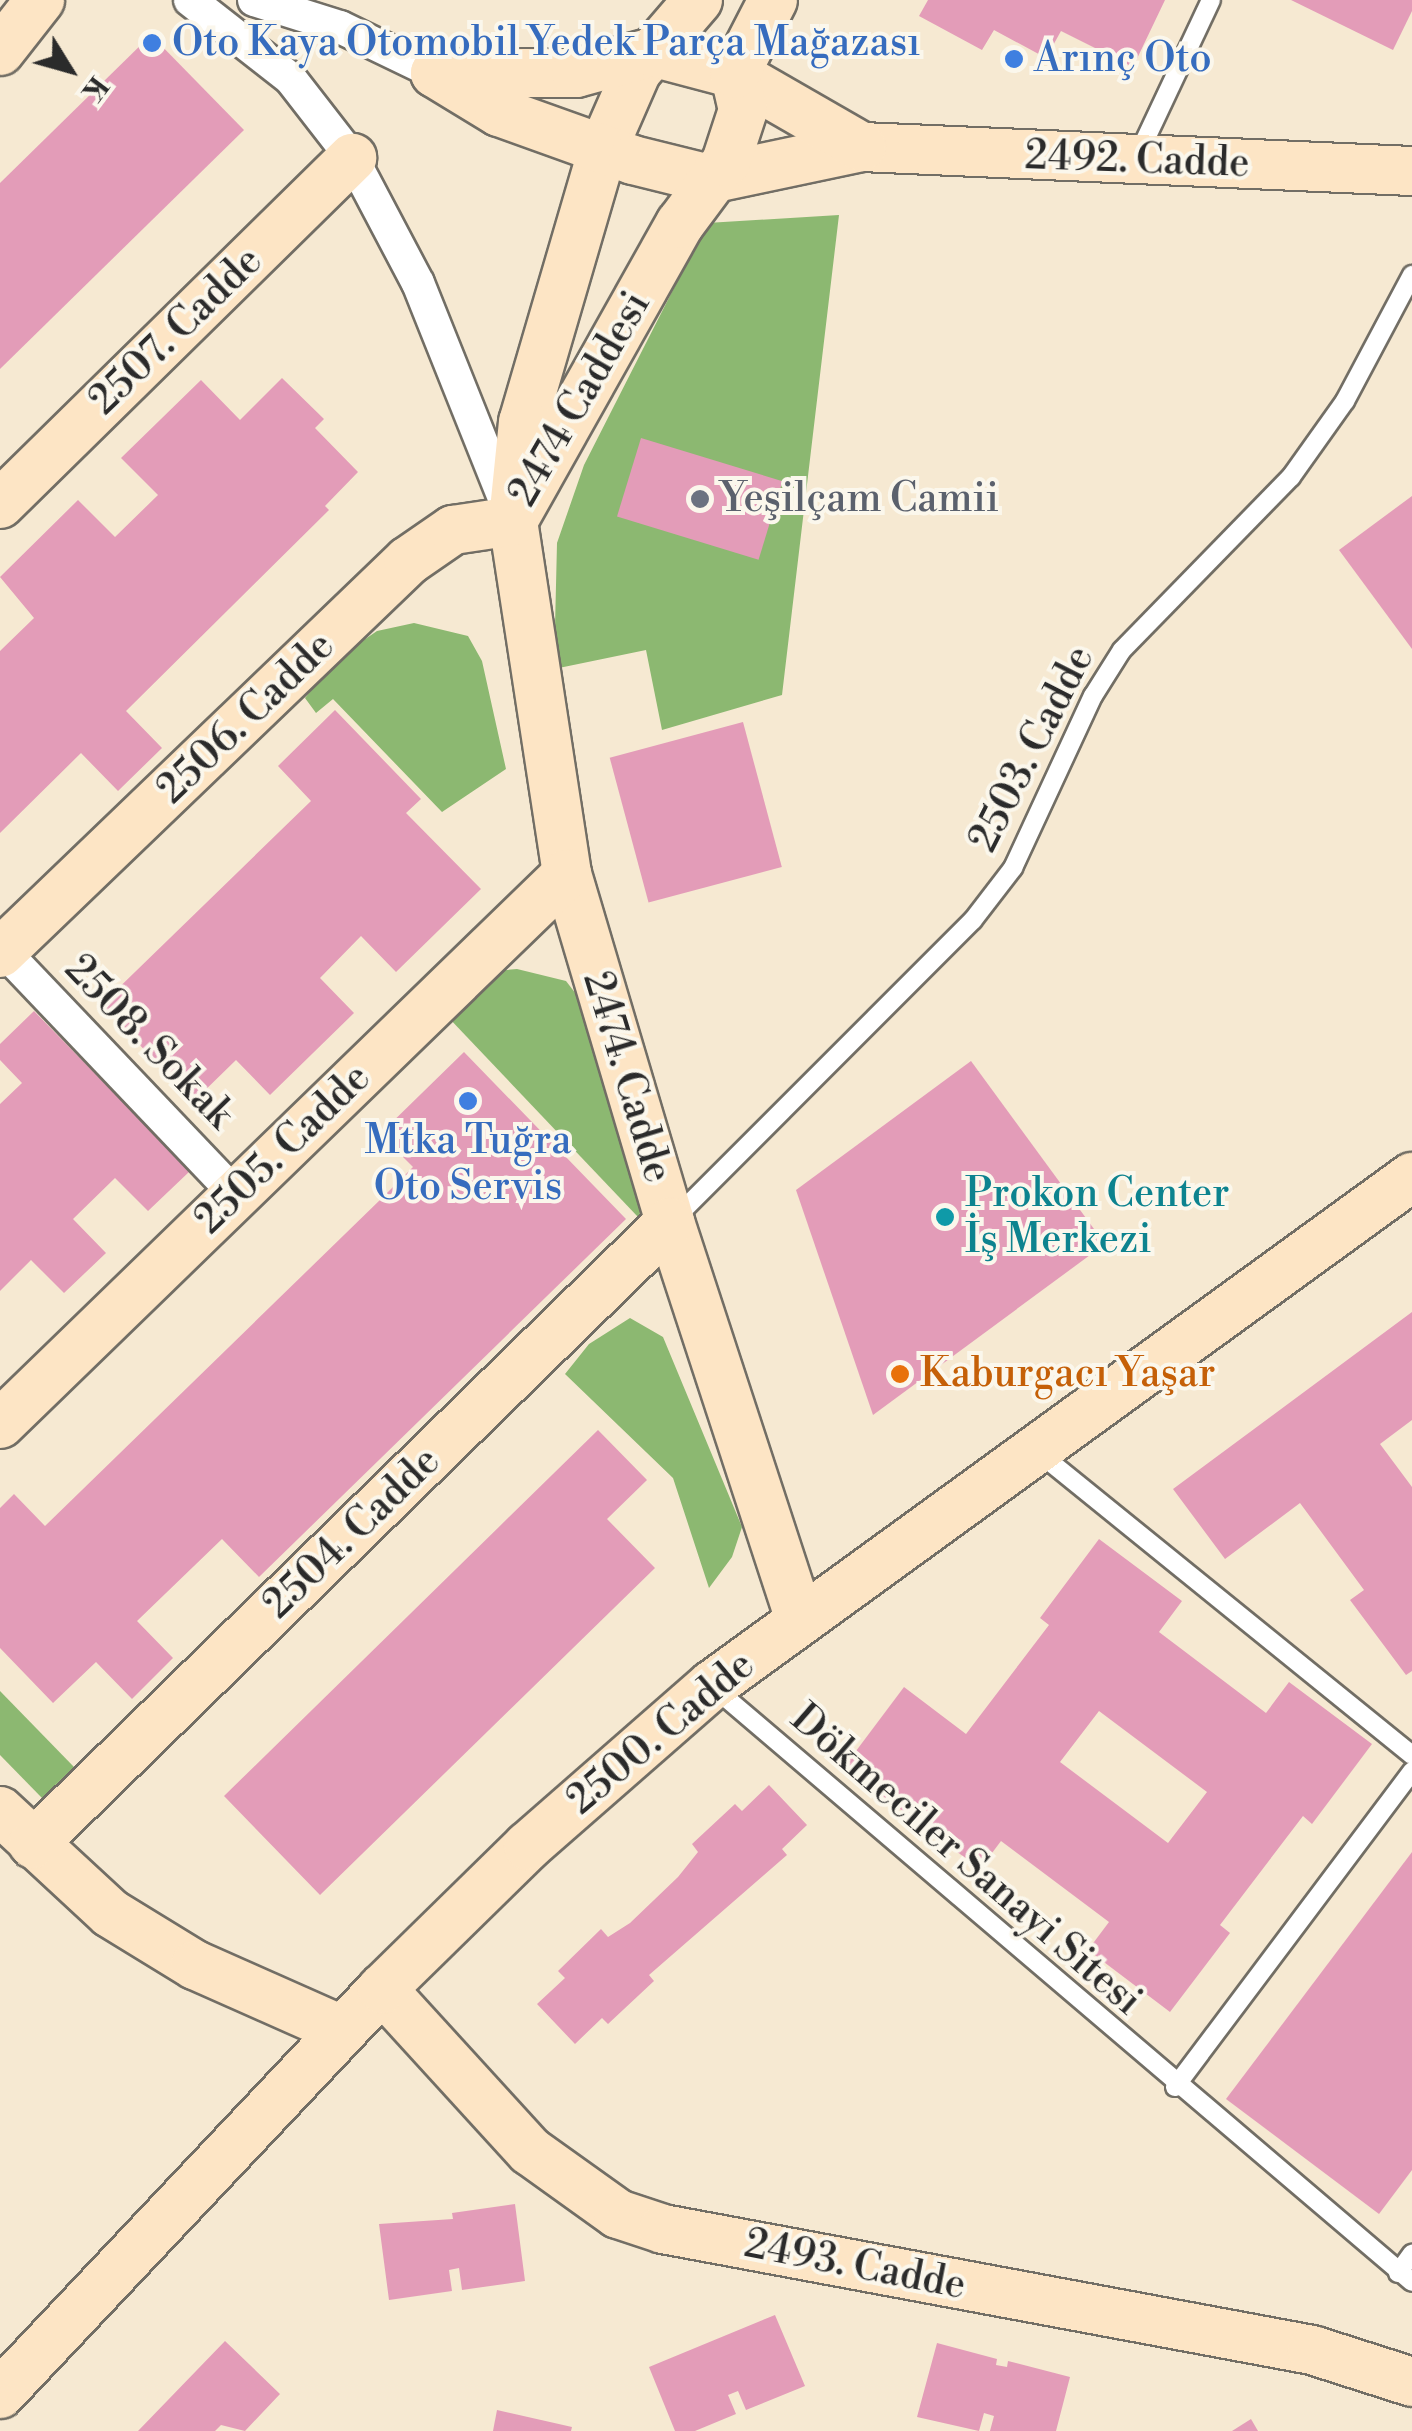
<!DOCTYPE html>
<meta charset="utf-8">
<style>
body{margin:0}
#map{position:relative;width:1412px;height:2431px;overflow:hidden;background:#f6e9d2;font-family:"Libre Bodoni",serif}
div>[style]{position:absolute}
.forest>*{inset:0;background:#8cb871}
.building>*{inset:0;background:#e39cb8;transform-origin:0 0}
.roads{filter:drop-shadow(2px 0 #726e65) drop-shadow(-2px 0 #726e65) drop-shadow(0 2px #726e65) drop-shadow(0 -2px #726e65)}
.lane>*{height:18px;margin:-9px;padding:0 9px;transform-origin:9px;border-radius:9px;background:#fff}
.street>*{height:32px;margin:-16px;padding:0 16px;transform-origin:16px;border-radius:16px;background:#fff}
.secondary>*{height:48px;margin:-24px;padding:0 24px;transform-origin:24px;border-radius:24px;background:#fde5c5}
.dots>*{width:28px;height:28px;translate:-50% -50%;box-sizing:border-box;border:5px solid #fbf7ec;border-radius:50%}
span{translate:-50% -50%;white-space:nowrap;text-align:center;line-height:1.15;-webkit-text-stroke:8px #fbf7ec;paint-order:stroke}
.shop-label{font-size:40px;color:#366cbe}
.left{translate:0 -50%;text-align:left}
.street-label{font-size:40px;color:#2b2b2b}
.worship-label{font-size:40px;color:#5b616d}
.culture-label{font-size:40px;color:#0d838f}
.food-label{font-size:40px;color:#c56008}
.north{position:absolute;left:20px;top:20px;width:100px;height:100px;-webkit-text-stroke:8px #fbf7ec;paint-order:stroke;rotate:127deg;font-size:28px;font-weight:700;line-height:40px;text-align:center;color:#2b2b2b}
.north::after{content:'';display:block;margin:auto;width:35px;height:45px;background:#2b2b2b;clip-path:polygon(50% 0,100% 100%,50% 72%,0 100%)}
</style>
<div id="map">
<div class="forest">
<div style="clip-path:polygon(839px 215px,782px 695px,662px 730px,646px 650px,554px 669px,557px 543px,584px 465px,707px 223px)"></div>
<div style="clip-path:polygon(414px 623px,468px 636px,482px 661px,506px 769px,442px 812px,333px 699px,316px 713px,305px 698px,336px 659px,377px 631px)"></div>
<div style="clip-path:polygon(517px 969px,566px 981px,576px 994px,643px 1208px,638px 1217px,447px 1016px,496px 971px)"></div>
<div style="clip-path:polygon(630px 1318px,663px 1337px,742px 1527px,732px 1557px,709px 1588px,673px 1478px,565px 1374px,589px 1344px)"></div>
<div style="clip-path:polygon(0 1691px,74px 1767px,42px 1798px,0 1755px)"></div>
</div>
<div class="building">
<div style="clip-path:polygon(928px 0,1165px 0,1133px 67px,1061px 31px,1046px 58px,994px 30px,982px 50px,919px 16px)"></div>
<div style="clip-path:polygon(1291px 0,1412px 0,1412px 11px,1393px 50px)"></div>
<div style="clip-path:polygon(151px 35px,244px 130px,0 369px,0 183px)"></div>
<div style="clip-path:polygon(282px 378px,324px 419px,315px 428px,358px 472px,325px 506px,329px 510px,126px 711px,162px 748px,118px 791px,81px 753px,0 833px,0 651px,34px 618px,0 577px,78px 500px,115px 537px,158px 495px,121px 458px,201px 380px,240px 420px)"></div>
<div style="left:641px;top:438px;width:148px;height:82px;rotate:17deg"></div>
<div style="clip-path:polygon(1412px 496px,1412px 649px,1339px 550px)"></div>
<div style="clip-path:polygon(335px 710px,421px 799px,406px 813px,481px 889px,396px 972px,361px 936px,320px 978px,354px 1013px,270px 1095px,236px 1060px,194px 1101px,101px 1005px,311px 801px,278px 766px)"></div>
<div style="left:743px;top:722px;width:150px;height:138px;rotate:75deg"></div>
<div style="clip-path:polygon(34px 1011px,190px 1171px,148px 1211px,115px 1178px,73px 1219px,106px 1253px,64px 1293px,31px 1260px,0 1291px,0 1104px,22px 1083px,0 1060px,0 1044px)"></div>
<div style="clip-path:polygon(464px 1052px,626px 1219px,259px 1577px,222px 1539px,137px 1621px,173px 1658px,132px 1699px,96px 1662px,53px 1703px,0 1648px,0 1508px,14px 1494px,45px 1526px,382px 1198px,413px 1167px,380px 1134px)"></div>
<div style="clip-path:polygon(971px 1061px,1105px 1244px,873px 1415px,796px 1190px)"></div>
<div style="clip-path:polygon(1412px 1312px,1412px 1420px,1380px 1444px,1412px 1487px,1412px 1671px,1406px 1675px,1350px 1600px,1364px 1590px,1300px 1503px,1225px 1559px,1173px 1489px)"></div>
<div style="clip-path:polygon(598px 1430px,647px 1480px,607px 1519px,655px 1568px,320px 1895px,224px 1796px)"></div>
<div style="clip-path:polygon(evenodd,1099px 1539px,1182px 1601px,1159px 1632px,1266px 1713px,1289px 1682px,1372px 1744px,1312px 1824px,1303px 1816px,1220px 1925px,1230px 1933px,1170px 2012px,1088px 1950px,1109px 1922px,1001px 1841px,980px 1869px,844px 1767px,904px 1687px,966px 1734px,1049px 1625px,1040px 1618px,1099px 1539px,1099px 1711px,1207px 1792px,1168px 1843px,1060px 1762px,1099px 1711px)"></div>
<div style="clip-path:polygon(769px 1785px,807px 1825px,782px 1849px,787px 1855px,649px 1975px,654px 1981px,608px 2024px,602px 2018px,575px 2044px,537px 2004px,565px 1978px,558px 1971px,601px 1929px,608px 1937px,630px 1923px,678px 1877px,698px 1852px,692px 1844px,735px 1804px,742px 1811px)"></div>
<div style="clip-path:polygon(1412px 1852px,1412px 2170px,1379px 2214px,1226px 2099px)"></div>
<div style="clip-path:polygon(515px 2204px,525px 2281px,462px 2290px,459px 2268px,449px 2270px,452px 2291px,389px 2300px,379px 2224px,453px 2219px,452px 2213px)"></div>
<div style="clip-path:polygon(775px 2315px,805px 2386px,746px 2410px,738px 2391px,728px 2395px,736px 2414px,695px 2431px,675px 2431px,649px 2367px)"></div>
<div style="clip-path:polygon(225px 2341px,280px 2394px,245px 2431px,221px 2425px,215px 2431px,138px 2431px)"></div>
<div style="clip-path:polygon(937px 2343px,997px 2359px,996px 2365px,1007px 2367px,1008px 2361px,1070px 2377px,1056px 2431px,990px 2431px,994px 2416px,984px 2413px,979px 2431px,917px 2417px)"></div>
<div style="clip-path:polygon(497px 2410px,572px 2427px,571px 2431px,493px 2431px)"></div>
<div style="clip-path:polygon(1251px 2419px,1258px 2431px,1232px 2431px)"></div>
</div>
<div class="roads">
<div class="lane">
<div style="left:1139px;top:153px;width:169px;rotate:-64.8deg"></div>
<div style="left:675px;top:1218px;width:421px;rotate:-45deg"></div>
<div style="left:973px;top:920px;width:66px;rotate:-52.4deg"></div>
<div style="left:1013px;top:868px;width:190px;rotate:-65.1deg"></div>
<div style="left:1093px;top:696px;width:54px;rotate:-57.8deg"></div>
<div style="left:1122px;top:650px;width:242px;rotate:-45.7deg"></div>
<div style="left:1291px;top:477px;width:93px;rotate:-54.6deg"></div>
<div style="left:1345px;top:401px;width:143px;rotate:-62deg"></div>
<div style="left:1039px;top:1453px;width:480px;rotate:39deg"></div>
<div style="left:712px;top:1686px;width:919px;rotate:40.41deg"></div>
<div style="left:1175px;top:2087px;width:395px;rotate:-53.1deg"></div>
<div style="left:1398px;top:2273px;width:24px;rotate:-54deg"></div>
</div>
<div class="street">
<div style="left:190px;top:0;width:127px;rotate:38deg"></div>
<div style="left:290px;top:78px;width:101px;rotate:52.2deg"></div>
<div style="left:352px;top:158px;width:141px;rotate:62.2deg"></div>
<div style="left:418px;top:283px;width:245px;rotate:68.2deg"></div>
<div style="left:254px;top:0;width:90px;rotate:17.4deg"></div>
<div style="left:340px;top:27px;width:106px;rotate:25.8deg"></div>
<div style="left:0;top:947px;width:342px;rotate:46.4deg"></div>
</div>
<div class="secondary">
<div style="left:698px;top:0;width:94px;rotate:130.7deg"></div>
<div style="left:637px;top:71px;width:85px;rotate:113.6deg"></div>
<div style="left:603px;top:149px;width:284px;rotate:106.3deg"></div>
<div style="left:523px;top:422px;width:100px;rotate:95.8deg"></div>
<div style="left:513px;top:521px;width:357px;rotate:81.3deg"></div>
<div style="left:567px;top:874px;width:363px;rotate:73.5deg"></div>
<div style="left:670px;top:1222px;width:418px;rotate:71.9deg"></div>
<div style="left:0;top:51px;width:65px;rotate:-51.9deg"></div>
<div style="left:435px;top:73px;width:75px;rotate:31.4deg"></div>
<div style="left:499px;top:112px;width:142px;rotate:19.7deg"></div>
<div style="left:633px;top:160px;width:79px;rotate:13.9deg"></div>
<div style="left:710px;top:179px;width:155px;rotate:-11.9deg"></div>
<div style="left:862px;top:147px;width:551px;rotate:2.5deg"></div>
<div style="left:435px;top:73px;width:141px"></div>
<div style="left:576px;top:73px;width:79px;rotate:-15.4deg"></div>
<div style="left:652px;top:52px;width:86px;rotate:14.8deg"></div>
<div style="left:735px;top:74px;width:146px;rotate:29.9deg"></div>
<div style="left:0;top:504px;width:494px;rotate:-44.5deg"></div>
<div style="left:517px;top:514px;width:333px;rotate:-60.7deg"></div>
<div style="left:680px;top:224px;width:77px;rotate:-53.4deg"></div>
<div style="left:726px;top:162px;width:55px;rotate:-71.9deg"></div>
<div style="left:743px;top:110px;width:37px;rotate:-103deg"></div>
<div style="left:735px;top:74px;width:83px;rotate:-62.8deg"></div>
<div style="left:0;top:953px;width:566px;rotate:-43.85deg"></div>
<div style="left:408px;top:561px;width:55px;rotate:-34.6deg"></div>
<div style="left:453px;top:530px;width:61px;rotate:-8.5deg"></div>
<div style="left:0;top:1424px;width:790px;rotate:-44.13deg"></div>
<div style="left:0;top:1811px;width:150px;rotate:42.8deg"></div>
<div style="left:110px;top:1913px;width:100px;rotate:31.5deg"></div>
<div style="left:195px;top:1965px;width:161px;rotate:23.9deg"></div>
<div style="left:33px;top:1844px;width:890px;rotate:-44.32deg"></div>
<div style="left:382px;top:1989px;width:219px;rotate:47.6deg"></div>
<div style="left:530px;top:2151px;width:108px;rotate:35.6deg"></div>
<div style="left:618px;top:2214px;width:47px;rotate:18.4deg"></div>
<div style="left:663px;top:2229px;width:660px;rotate:10.56deg"></div>
<div style="left:1312px;top:2350px;width:105px;rotate:17.7deg"></div>
<div style="left:0;top:2394px;width:557px;rotate:-46.67deg"></div>
<div style="left:382px;top:1989px;width:204px;rotate:-44.4deg"></div>
<div style="left:528px;top:1846px;width:244px;rotate:-41.2deg"></div>
<div style="left:712px;top:1685px;width:865px;rotate:-35.97deg"></div>
</div>
</div>
<div class="dots">
<div style="left:152px;top:43px;background:#3f7fe0"></div>
<div style="left:1014px;top:59px;background:#3f7fe0"></div>
<div style="left:700px;top:499px;background:#6b7280"></div>
<div style="left:468px;top:1101px;background:#3f7fe0"></div>
<div style="left:945px;top:1217px;background:#0f9aa8"></div>
<div style="left:900px;top:1374px;background:#e8710a"></div>
</div>
<div class="shop-label">
<span class="left" style="left:172px;top:43px">Oto Kaya Otomobil Yedek Parça Mağazası</span>
<span class="left" style="left:1034px;top:59px">Arınç Oto</span>
<span style="left:468px;top:1164px">Mtka Tuğra<br>Oto Servis</span>
</div>
<div class="street-label">
<span style="left:1137px;top:160px;rotate:2deg">2492. Cadde</span>
<span style="left:176px;top:331px;rotate:-44deg">2507. Cadde</span>
<span style="left:580px;top:399px;rotate:-60deg">2474 Caddesi</span>
<span style="left:246px;top:718px;rotate:-44deg">2506. Cadde</span>
<span style="left:1032px;top:749px;rotate:-63deg">2503. Cadde</span>
<span style="left:149px;top:1042px;rotate:46deg">2508. Sokak</span>
<span style="left:627px;top:1077px;rotate:73deg">2474. Cadde</span>
<span style="left:283px;top:1149px;rotate:-44deg">2505. Cadde</span>
<span style="left:352px;top:1533px;rotate:-44deg">2504. Cadde</span>
<span style="left:661px;top:1733px;rotate:-40deg">2500. Cadde</span>
<span style="left:966px;top:1860px;rotate:41deg">Dökmeciler Sanayi Sitesi</span>
<span style="left:855px;top:2265px;rotate:11deg">2493. Cadde</span>
</div>
<div class="worship-label">
<span class="left" style="left:720px;top:499px">Yeşilçam Camii</span>
</div>
<div class="culture-label">
<span class="left" style="left:965px;top:1217px">Prokon Center<br>İş Merkezi</span>
</div>
<div class="food-label">
<span class="left" style="left:920px;top:1374px">Kaburgacı Yaşar</span>
</div>
<div class="north">K</div>
</div>
